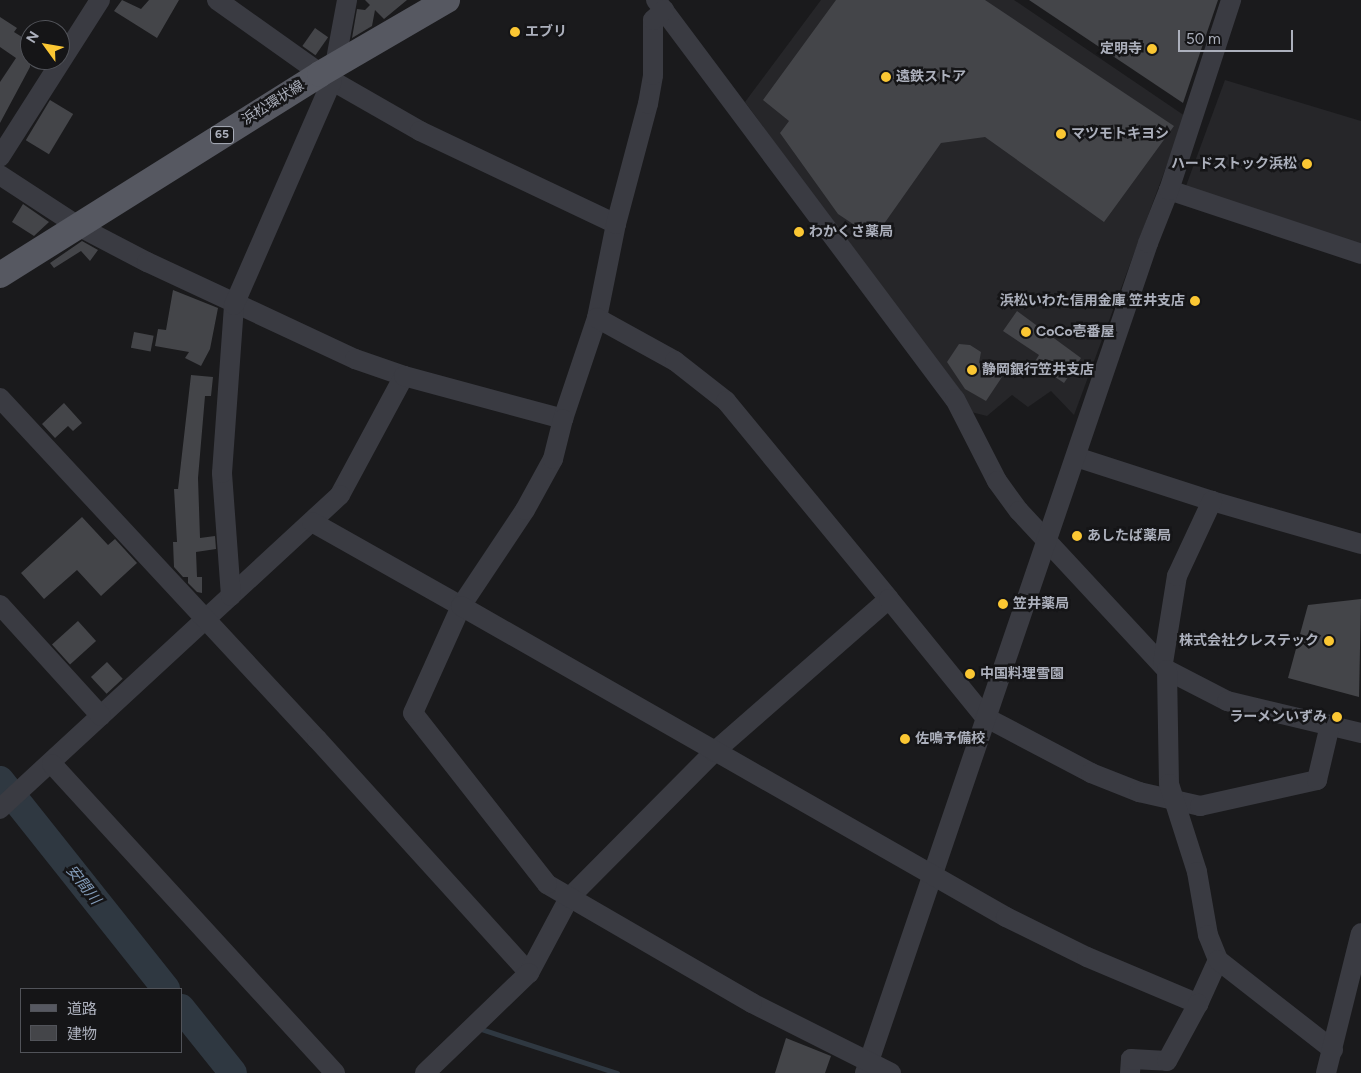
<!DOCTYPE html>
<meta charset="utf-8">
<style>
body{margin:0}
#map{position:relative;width:1361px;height:1073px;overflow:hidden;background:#1a1a1c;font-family:Figtree,"Noto Sans JP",sans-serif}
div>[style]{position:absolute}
.built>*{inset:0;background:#262629}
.stream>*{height:4.5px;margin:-2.25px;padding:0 2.25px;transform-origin:2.25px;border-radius:2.25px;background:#2f3841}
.river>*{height:28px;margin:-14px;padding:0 14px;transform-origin:14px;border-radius:14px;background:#2f3841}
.building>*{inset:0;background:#444549;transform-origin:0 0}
.minor>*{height:20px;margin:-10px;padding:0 10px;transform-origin:10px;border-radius:10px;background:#3a3b42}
.major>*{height:26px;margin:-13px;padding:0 13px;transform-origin:13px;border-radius:13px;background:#565861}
.dots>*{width:14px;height:14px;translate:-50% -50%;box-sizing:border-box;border:2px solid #151517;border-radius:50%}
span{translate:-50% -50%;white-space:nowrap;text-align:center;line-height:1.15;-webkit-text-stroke:5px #151517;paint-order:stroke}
.shield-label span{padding:1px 4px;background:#151517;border:1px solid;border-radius:4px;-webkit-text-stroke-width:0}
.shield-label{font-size:12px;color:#acb0bc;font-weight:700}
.poi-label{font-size:14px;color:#acb0bc;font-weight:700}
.left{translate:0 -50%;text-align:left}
.right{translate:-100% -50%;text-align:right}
.street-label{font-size:14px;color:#acb0bc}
.water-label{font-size:15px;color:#829bb8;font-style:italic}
.legend{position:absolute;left:20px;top:988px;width:162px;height:65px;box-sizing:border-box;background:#151517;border:1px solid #515359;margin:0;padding:6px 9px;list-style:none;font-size:15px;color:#acb0bc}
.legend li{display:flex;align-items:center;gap:10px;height:25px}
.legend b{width:25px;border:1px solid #515359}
.north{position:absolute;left:20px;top:20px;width:50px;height:50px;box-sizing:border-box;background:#151517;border:1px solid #515359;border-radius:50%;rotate:302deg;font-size:14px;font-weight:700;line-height:20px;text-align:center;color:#acb0bc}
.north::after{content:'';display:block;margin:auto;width:18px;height:22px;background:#fbc733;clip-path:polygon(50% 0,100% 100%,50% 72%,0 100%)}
.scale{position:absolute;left:1178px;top:30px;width:115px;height:22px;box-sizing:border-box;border:2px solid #acb0bc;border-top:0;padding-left:6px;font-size:15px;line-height:18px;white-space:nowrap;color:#acb0bc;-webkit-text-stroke:4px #151517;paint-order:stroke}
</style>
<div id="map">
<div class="built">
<div style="clip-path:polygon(821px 0,1014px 0,1185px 116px,1074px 415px,1051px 391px,1028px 407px,1012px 395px,987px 416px,971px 412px,745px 102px)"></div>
<div style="clip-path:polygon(1225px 80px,1361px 121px,1361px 245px,1186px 186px)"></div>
</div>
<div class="stream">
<div style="left:481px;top:1029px;width:143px;rotate:17.9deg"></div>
</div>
<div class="river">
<div style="left:0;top:780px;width:267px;rotate:51.5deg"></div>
<div style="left:181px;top:1008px;width:83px;rotate:51.3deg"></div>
</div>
<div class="building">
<div style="clip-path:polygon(122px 0,141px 9px,149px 0,179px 0,157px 38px,114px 11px)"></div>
<div style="clip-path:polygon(365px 0,407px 0,384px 19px,375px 10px,372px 26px,352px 38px,357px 9px,365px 10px,370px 5px)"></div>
<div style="clip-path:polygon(836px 0,985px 0,1174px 126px,1104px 222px,985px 137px,941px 143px,874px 238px,838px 214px,780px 133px,789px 121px,763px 100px)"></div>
<div style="clip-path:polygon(1029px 0,1218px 0,1183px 103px)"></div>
<div style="clip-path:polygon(0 17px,17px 28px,14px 32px,30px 42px,30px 67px,0 123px,0 82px,16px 58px,0 47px)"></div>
<div style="left:315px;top:28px;width:16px;height:22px;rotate:35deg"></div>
<div style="left:50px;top:100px;width:27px;height:47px;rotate:31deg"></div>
<div style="clip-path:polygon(23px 204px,49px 222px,34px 236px,12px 222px)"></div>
<div style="clip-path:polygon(82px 241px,98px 250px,90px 261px,81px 251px,54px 268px,50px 263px)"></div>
<div style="clip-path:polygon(173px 290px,218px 308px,210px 349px,201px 366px,185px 358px,189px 352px,155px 346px,158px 329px,166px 330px)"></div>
<div style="clip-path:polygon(1017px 311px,1081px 358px,1064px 383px,1034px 363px,1039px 355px,1003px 331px)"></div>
<div style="left:134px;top:332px;width:20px;height:16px;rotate:11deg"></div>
<div style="clip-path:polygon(959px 344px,970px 345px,981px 352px,979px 363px,1002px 377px,986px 401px,965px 389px,947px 362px)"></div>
<div style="clip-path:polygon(191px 375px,213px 377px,211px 396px,205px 396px,198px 478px,200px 538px,215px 536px,216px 549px,196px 552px,197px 577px,183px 577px,174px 567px,173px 542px,177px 542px,174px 489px,178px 489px)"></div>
<div style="clip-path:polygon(64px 403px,82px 423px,73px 431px,68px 426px,55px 438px,42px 424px)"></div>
<div style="clip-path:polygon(82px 517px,108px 545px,115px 539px,137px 563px,101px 596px,77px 570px,44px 599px,21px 573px)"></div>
<div style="clip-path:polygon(188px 577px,202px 577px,202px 593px,197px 592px,188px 583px)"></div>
<div style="clip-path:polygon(1361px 599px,1359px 697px,1288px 678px,1308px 605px)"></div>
<div style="left:78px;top:621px;width:27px;height:35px;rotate:48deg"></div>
<div style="left:107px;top:662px;width:23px;height:22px;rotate:47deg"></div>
<div style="clip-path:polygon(786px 1038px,831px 1056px,825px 1073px,775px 1073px)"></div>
</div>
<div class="minor">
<div style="left:217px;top:0;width:131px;rotate:35.4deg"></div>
<div style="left:324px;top:76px;width:111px;rotate:29.8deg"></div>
<div style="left:420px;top:131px;width:217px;rotate:25.4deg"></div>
<div style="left:656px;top:0;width:499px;rotate:53.2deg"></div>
<div style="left:955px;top:399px;width:92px;rotate:62.9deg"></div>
<div style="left:997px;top:481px;width:37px;rotate:54deg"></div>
<div style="left:1019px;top:511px;width:217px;rotate:47.1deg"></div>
<div style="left:1167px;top:670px;width:68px;rotate:27.3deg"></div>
<div style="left:1227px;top:701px;width:138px;rotate:13.4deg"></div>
<div style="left:335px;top:65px;width:66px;rotate:-79.5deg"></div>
<div style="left:0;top:157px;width:186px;rotate:-57.5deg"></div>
<div style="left:0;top:175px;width:93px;rotate:33.2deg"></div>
<div style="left:78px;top:226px;width:78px;rotate:27.6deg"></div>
<div style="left:147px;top:262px;width:230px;rotate:25deg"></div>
<div style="left:355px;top:359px;width:52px;rotate:19.1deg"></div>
<div style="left:404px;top:376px;width:135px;rotate:118.3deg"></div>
<div style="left:340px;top:495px;width:463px;rotate:137.3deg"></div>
<div style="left:1169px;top:190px;width:202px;rotate:18.4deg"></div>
<div style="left:597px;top:318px;width:96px;rotate:-78.6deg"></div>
<div style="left:616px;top:224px;width:124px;rotate:-75.1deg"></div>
<div style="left:648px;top:104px;width:29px;rotate:-80deg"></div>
<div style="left:653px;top:75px;width:55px;rotate:-90deg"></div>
<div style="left:653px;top:20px;width:15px;rotate:-42deg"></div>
<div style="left:404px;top:376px;width:165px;rotate:15.1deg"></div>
<div style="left:563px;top:419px;width:107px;rotate:-71.4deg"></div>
<div style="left:597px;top:318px;width:89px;rotate:28.9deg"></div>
<div style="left:675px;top:361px;width:65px;rotate:38.1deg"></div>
<div style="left:726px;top:401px;width:256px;rotate:50.5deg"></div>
<div style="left:0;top:398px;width:466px;rotate:47.1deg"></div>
<div style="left:317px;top:739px;width:316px;rotate:47.8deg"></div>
<div style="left:529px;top:973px;width:85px;rotate:-61.9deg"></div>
<div style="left:569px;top:898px;width:206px;rotate:-45.2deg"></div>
<div style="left:714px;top:752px;width:232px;rotate:-41.2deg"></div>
<div style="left:889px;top:599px;width:152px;rotate:50.9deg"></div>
<div style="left:985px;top:717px;width:120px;rotate:27.8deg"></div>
<div style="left:1091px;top:773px;width:52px;rotate:21.6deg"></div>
<div style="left:1139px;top:792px;width:63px;rotate:12.9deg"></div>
<div style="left:1200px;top:806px;width:120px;rotate:-12.5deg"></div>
<div style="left:1317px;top:780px;width:57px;rotate:-76.7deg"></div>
<div style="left:1076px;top:457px;width:143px;rotate:17.9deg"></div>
<div style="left:1212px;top:501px;width:155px;rotate:16.1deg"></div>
<div style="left:312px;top:522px;width:171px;rotate:29.4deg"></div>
<div style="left:461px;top:606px;width:115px;rotate:-56.3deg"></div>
<div style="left:525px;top:510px;width:58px;rotate:-61.2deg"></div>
<div style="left:553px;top:459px;width:41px;rotate:-76deg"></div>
<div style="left:231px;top:596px;width:123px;rotate:-94.2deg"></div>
<div style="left:222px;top:473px;width:168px;rotate:-85.9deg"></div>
<div style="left:234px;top:305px;width:244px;rotate:-66.4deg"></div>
<div style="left:0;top:605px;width:150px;rotate:47.7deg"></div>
<div style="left:1163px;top:663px;width:88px;rotate:-80.9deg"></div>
<div style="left:1177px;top:576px;width:83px;rotate:-65deg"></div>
<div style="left:1167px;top:670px;width:114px;rotate:89deg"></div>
<div style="left:1169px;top:784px;width:92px;rotate:72.3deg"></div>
<div style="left:1197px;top:872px;width:64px;rotate:80.1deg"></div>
<div style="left:1208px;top:935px;width:27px;rotate:68deg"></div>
<div style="left:52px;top:764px;width:419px;rotate:47.5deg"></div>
<div style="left:425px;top:1073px;width:144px;rotate:-43.9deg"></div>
<div style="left:865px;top:1073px;width:877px;rotate:-71.17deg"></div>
<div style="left:1148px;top:243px;width:57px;rotate:-68.4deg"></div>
<div style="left:1169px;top:190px;width:200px;rotate:-71.9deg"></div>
<div style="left:891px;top:1073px;width:156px;rotate:-153.3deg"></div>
<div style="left:752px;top:1003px;width:237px;rotate:-149.9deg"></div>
<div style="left:547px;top:884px;width:217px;rotate:-128.1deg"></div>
<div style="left:413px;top:713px;width:117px;rotate:-65.8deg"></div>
<div style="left:461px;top:606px;width:627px;rotate:29.71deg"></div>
<div style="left:1006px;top:917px;width:90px;rotate:26.3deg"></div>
<div style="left:1087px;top:957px;width:121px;rotate:22.9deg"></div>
<div style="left:1198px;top:1004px;width:48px;rotate:-65.6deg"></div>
<div style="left:1218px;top:960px;width:146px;rotate:38deg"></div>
<div style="left:1130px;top:1073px;width:14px;rotate:-86deg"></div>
<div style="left:1131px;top:1059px;width:36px;rotate:3deg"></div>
<div style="left:1167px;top:1061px;width:65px;rotate:-61.5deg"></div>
<div style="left:1326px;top:1073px;width:144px;rotate:-76deg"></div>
</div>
<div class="major">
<div style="left:0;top:275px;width:378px;rotate:-32.1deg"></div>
<div style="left:320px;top:74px;width:147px;rotate:-30.2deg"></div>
</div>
<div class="dots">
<div style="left:515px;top:32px;background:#fbc733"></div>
<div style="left:1152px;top:49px;background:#fbc733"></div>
<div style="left:886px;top:77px;background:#fbc733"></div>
<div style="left:1061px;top:134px;background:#fbc733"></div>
<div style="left:1307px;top:164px;background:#fbc733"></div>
<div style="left:799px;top:232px;background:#fbc733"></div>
<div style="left:1195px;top:301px;background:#fbc733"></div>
<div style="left:1026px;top:332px;background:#fbc733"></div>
<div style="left:972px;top:370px;background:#fbc733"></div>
<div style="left:1077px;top:536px;background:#fbc733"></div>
<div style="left:1003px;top:604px;background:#fbc733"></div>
<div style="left:1329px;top:641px;background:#fbc733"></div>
<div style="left:970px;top:674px;background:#fbc733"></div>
<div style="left:1337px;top:717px;background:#fbc733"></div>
<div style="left:905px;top:739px;background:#fbc733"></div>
</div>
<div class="shield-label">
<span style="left:222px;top:135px">65</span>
</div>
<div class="poi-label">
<span class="left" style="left:525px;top:32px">エブリ</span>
<span class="right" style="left:1142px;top:49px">定明寺</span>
<span class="left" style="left:896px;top:77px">遠鉄ストア</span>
<span class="left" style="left:1071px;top:134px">マツモトキヨシ</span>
<span class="right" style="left:1297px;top:164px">ハードストック浜松</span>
<span class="left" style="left:809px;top:232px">わかくさ薬局</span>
<span class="right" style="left:1185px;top:301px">浜松いわた信用金庫 笠井支店</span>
<span class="left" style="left:1036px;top:332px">CoCo壱番屋</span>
<span class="left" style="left:982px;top:370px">静岡銀行笠井支店</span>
<span class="left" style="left:1087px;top:536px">あしたば薬局</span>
<span class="left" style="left:1013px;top:604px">笠井薬局</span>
<span class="right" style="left:1319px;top:641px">株式会社クレステック</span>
<span class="left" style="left:980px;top:674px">中国料理雪園</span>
<span class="right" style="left:1327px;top:717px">ラーメンいずみ</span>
<span class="left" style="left:915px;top:739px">佐鳴予備校</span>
</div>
<div class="street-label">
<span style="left:273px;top:103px;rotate:-32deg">浜松環状線</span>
</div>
<div class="water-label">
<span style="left:83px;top:885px;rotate:52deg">安間川</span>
</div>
<ul class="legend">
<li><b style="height:6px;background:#565861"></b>道路</li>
<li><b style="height:14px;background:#444549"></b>建物</li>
</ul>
<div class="north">N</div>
<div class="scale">50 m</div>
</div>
